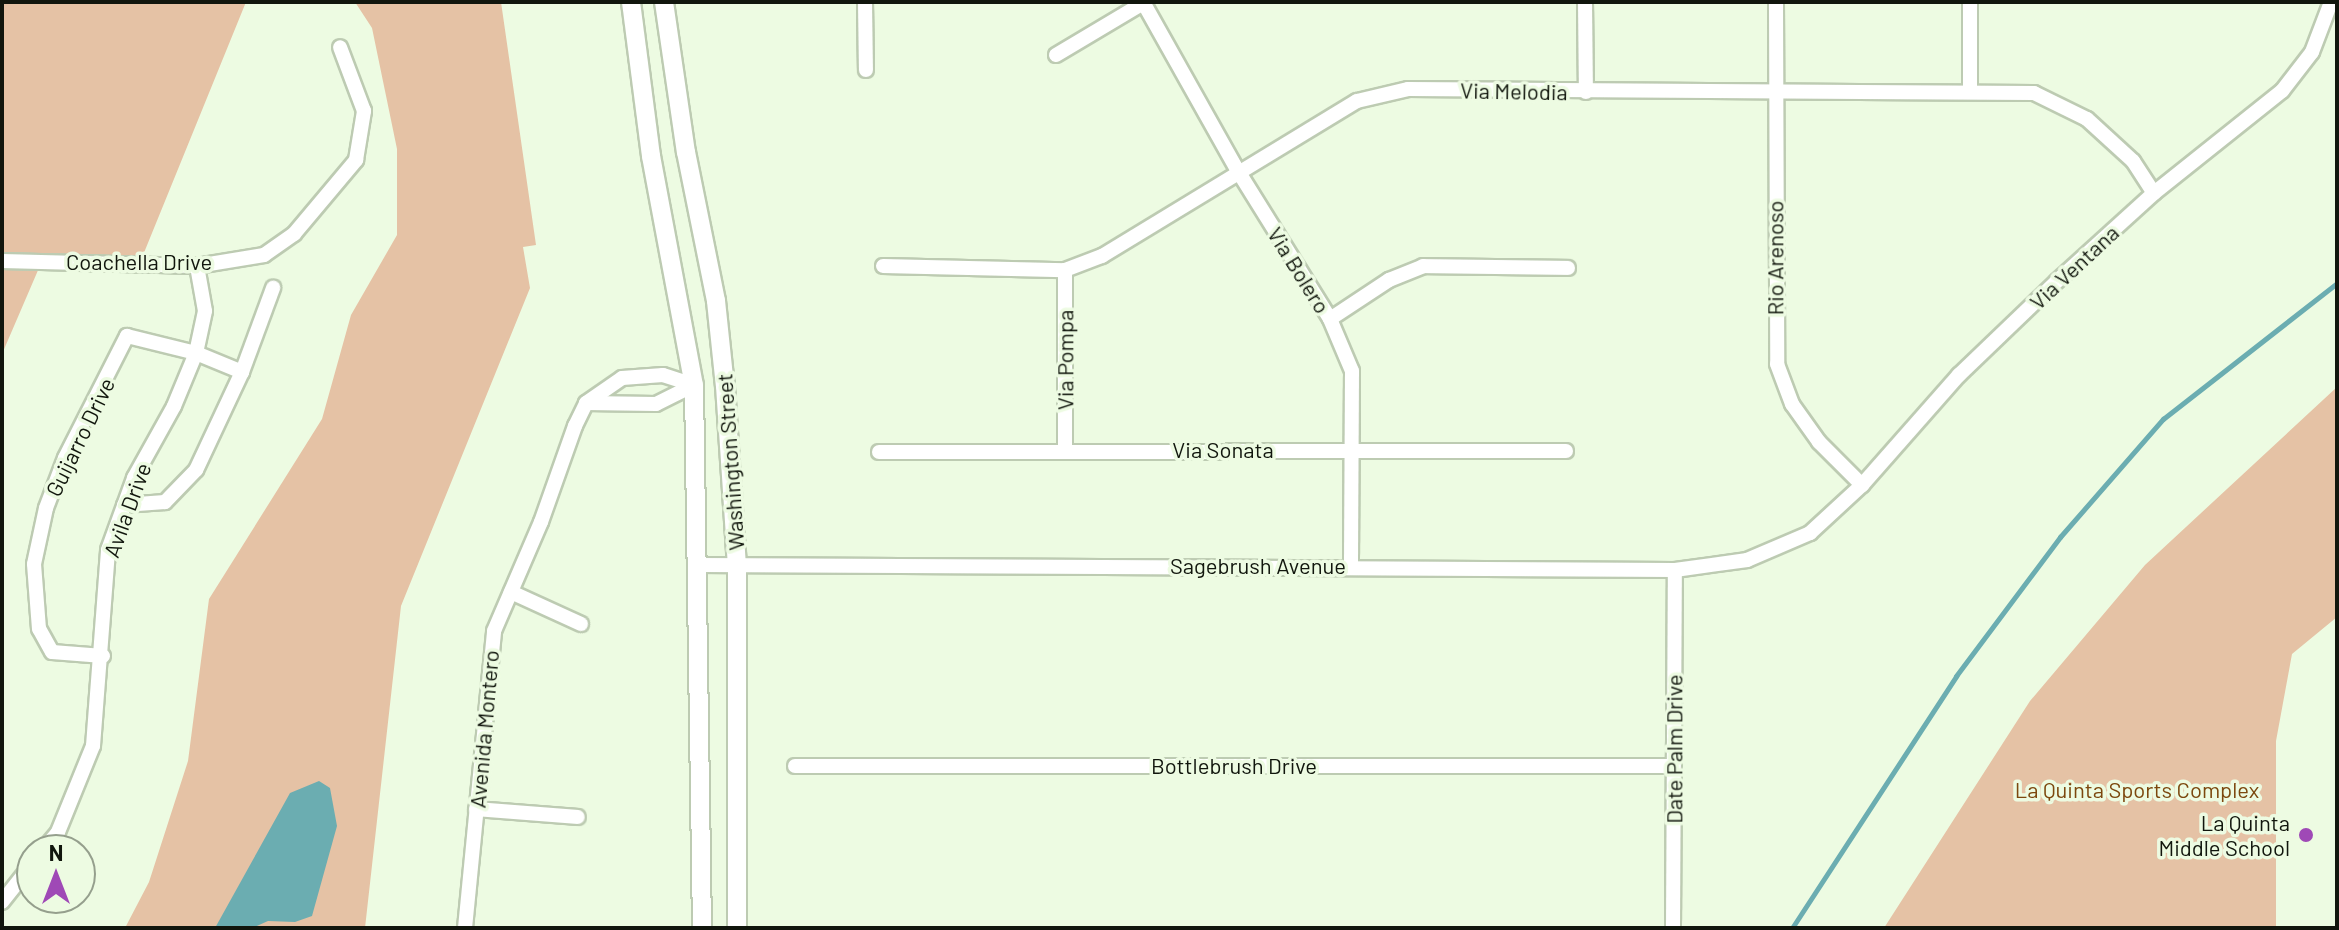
<!DOCTYPE html>
<style>
body{margin:0}
#map{position:relative;width:2339px;height:930px;overflow:hidden;background:#edfbe2;font-family:Barlow,sans-serif}
div>[style]{position:absolute}
.green>*{inset:0;background:#e5c2a5}
.water>*{inset:0;background:#6badb1}
.stream>*{height:5px;margin:-2.5px;padding:0 2.5px;transform-origin:2.5px;border-radius:2.5px;background:#6badb1}
.roads{filter:drop-shadow(2px 0 #bdcbb2) drop-shadow(-2px 0 #bdcbb2) drop-shadow(0 2px #bdcbb2) drop-shadow(0 -2px #bdcbb2)}
.street>*{height:14px;margin:-7px;padding:0 7px;transform-origin:7px;border-radius:7px;background:#fff}
.secondary>*{height:18px;margin:-9px;padding:0 9px;transform-origin:9px;border-radius:9px;background:#fff}
.dots>*{width:22px;height:22px;translate:-50% -50%;box-sizing:border-box;border:4px solid #edfbe2;border-radius:50%}
span{translate:-50% -50%;white-space:nowrap;text-align:center;line-height:1.15;-webkit-text-stroke:7px #edfbe2;paint-order:stroke}
.street-label{font-size:22px;color:#11160d}
.park-label{font-size:22px;color:#7c480e}
.poi-label{font-size:22px;color:#11160d}
.right{translate:-100% -50%;text-align:right}
.frame{position:absolute;inset:0;border:4px solid #11160d;pointer-events:none}
.north{position:absolute;left:16px;top:834px;width:80px;height:80px;box-sizing:border-box;background:#edfbe2;border:2px solid #959f8d;border-radius:50%;rotate:0deg;font-size:22px;font-weight:700;line-height:32px;text-align:center;color:#11160d}
.north::after{content:'';display:block;margin:auto;width:28px;height:36px;background:#9f49b6;clip-path:polygon(50% 0,100% 100%,50% 72%,0 100%)}
</style>
<div id="map">
<div class="green">
<div style="clip-path:polygon(2px 2px,246px 2px,139px 265px,42px 261px,2px 354px)"></div>
<div style="clip-path:polygon(355px 2px,501px 2px,536px 245px,523px 247px,530px 288px,401px 606px,365px 928px,125px 928px,149px 882px,188px 761px,209px 599px,322px 419px,351px 315px,397px 235px,397px 149px,372px 28px)"></div>
<div style="clip-path:polygon(2337px 387px,2337px 617px,2292px 654px,2276px 741px,2276px 928px,1884px 928px,2030px 701px,2145px 565px)"></div>
</div>
<div class="water">
<div style="clip-path:polygon(319px 781px,330px 788px,337px 826px,312px 916px,295px 922px,268px 921px,252px 928px,215px 928px,290px 793px)"></div>
</div>
<div class="stream">
<div style="left:1792px;top:928px;width:301px;rotate:-56.9deg"></div>
<div style="left:1956px;top:676px;width:174px;rotate:-53.2deg"></div>
<div style="left:2060px;top:537px;width:157px;rotate:-48.9deg"></div>
<div style="left:2163px;top:419px;width:221px;rotate:-38deg"></div>
</div>
<div class="roads">
<div class="street">
<div style="left:865px;top:2px;width:68px;rotate:89.2deg"></div>
<div style="left:1143px;top:2px;width:194px;rotate:60.7deg"></div>
<div style="left:1238px;top:171px;width:174px;rotate:58.1deg"></div>
<div style="left:1330px;top:319px;width:56px;rotate:67.1deg"></div>
<div style="left:1352px;top:371px;width:196px;rotate:90.3deg"></div>
<div style="left:1585px;top:2px;width:90px;rotate:89.4deg"></div>
<div style="left:1776px;top:2px;width:362px;rotate:89.8deg"></div>
<div style="left:1777px;top:364px;width:43px;rotate:69.4deg"></div>
<div style="left:1792px;top:404px;width:47px;rotate:54.6deg"></div>
<div style="left:1819px;top:442px;width:61px;rotate:45deg"></div>
<div style="left:1970px;top:2px;width:87px;rotate:90deg"></div>
<div style="left:1056px;top:55px;width:104px;rotate:-30.8deg"></div>
<div style="left:2px;top:261px;width:195px;rotate:1.5deg"></div>
<div style="left:197px;top:266px;width:68px;rotate:-9.3deg"></div>
<div style="left:264px;top:255px;width:37px;rotate:-35deg"></div>
<div style="left:294px;top:234px;width:97px;rotate:-50deg"></div>
<div style="left:356px;top:160px;width:50px;rotate:-80.7deg"></div>
<div style="left:364px;top:111px;width:68px;rotate:-110.6deg"></div>
<div style="left:883px;top:266px;width:182px;rotate:1.3deg"></div>
<div style="left:1065px;top:270px;width:40px;rotate:-21deg"></div>
<div style="left:1102px;top:256px;width:298px;rotate:-31.3deg"></div>
<div style="left:1357px;top:101px;width:52px;rotate:-13.2deg"></div>
<div style="left:1408px;top:89px;width:626px;rotate:0.37deg"></div>
<div style="left:2034px;top:93px;width:59px;rotate:26.1deg"></div>
<div style="left:2087px;top:119px;width:62px;rotate:42.4deg"></div>
<div style="left:2133px;top:161px;width:38px;rotate:57deg"></div>
<div style="left:1065px;top:270px;width:180px;rotate:90deg"></div>
<div style="left:1330px;top:319px;width:71px;rotate:-33.5deg"></div>
<div style="left:1389px;top:280px;width:37px;rotate:-22deg"></div>
<div style="left:1423px;top:266px;width:145px;rotate:0.8deg"></div>
<div style="left:242px;top:372px;width:90px;rotate:-69.7deg"></div>
<div style="left:586px;top:403px;width:70px;rotate:0.8deg"></div>
<div style="left:656px;top:404px;width:42px;rotate:-26.6deg"></div>
<div style="left:879px;top:452px;width:687px;rotate:-0.08deg"></div>
<div style="left:699px;top:565px;width:976px;rotate:0.29deg"></div>
<div style="left:1675px;top:570px;width:73px;rotate:-7.9deg"></div>
<div style="left:1747px;top:560px;width:69px;rotate:-23.2deg"></div>
<div style="left:1810px;top:533px;width:71px;rotate:-42.7deg"></div>
<div style="left:1862px;top:485px;width:147px;rotate:-48.6deg"></div>
<div style="left:1959px;top:375px;width:136px;rotate:-43.8deg"></div>
<div style="left:2057px;top:281px;width:131px;rotate:-42.2deg"></div>
<div style="left:2154px;top:193px;width:164px;rotate:-38.6deg"></div>
<div style="left:2282px;top:91px;width:49px;rotate:-52.4deg"></div>
<div style="left:2312px;top:52px;width:53px;rotate:-69.2deg"></div>
<div style="left:511px;top:592px;width:77px;rotate:24.6deg"></div>
<div style="left:103px;top:656px;width:51px;rotate:-175.5deg"></div>
<div style="left:52px;top:652px;width:26px;rotate:-119deg"></div>
<div style="left:39px;top:629px;width:65px;rotate:-94.4deg"></div>
<div style="left:34px;top:564px;width:57px;rotate:-77.9deg"></div>
<div style="left:46px;top:508px;width:53px;rotate:-69.2deg"></div>
<div style="left:65px;top:458px;width:137px;rotate:-63.1deg"></div>
<div style="left:127px;top:336px;width:71px;rotate:13.8deg"></div>
<div style="left:196px;top:353px;width:50px;rotate:22.4deg"></div>
<div style="left:242px;top:372px;width:108px;rotate:115.1deg"></div>
<div style="left:196px;top:470px;width:45px;rotate:134.1deg"></div>
<div style="left:165px;top:502px;width:41px;rotate:175.8deg"></div>
<div style="left:795px;top:766px;width:878px"></div>
<div style="left:476px;top:809px;width:102px;rotate:4.5deg"></div>
<div style="left:43px;top:850px;width:23px;rotate:-50deg"></div>
<div style="left:58px;top:832px;width:93px;rotate:-67.9deg"></div>
<div style="left:93px;top:746px;width:197px;rotate:-85.6deg"></div>
<div style="left:108px;top:550px;width:77px;rotate:-70.1deg"></div>
<div style="left:134px;top:478px;width:82px;rotate:-60.9deg"></div>
<div style="left:174px;top:406px;width:57px;rotate:-67.5deg"></div>
<div style="left:196px;top:353px;width:43px;rotate:-77.9deg"></div>
<div style="left:205px;top:311px;width:46px;rotate:-100.1deg"></div>
<div style="left:2px;top:902px;width:48px;rotate:-51.7deg"></div>
<div style="left:465px;top:928px;width:298px;rotate:-84.4deg"></div>
<div style="left:494px;top:631px;width:119px;rotate:-66.7deg"></div>
<div style="left:541px;top:522px;width:102px;rotate:-70.5deg"></div>
<div style="left:575px;top:426px;width:25px;rotate:-64deg"></div>
<div style="left:586px;top:403px;width:44px;rotate:-34.8deg"></div>
<div style="left:622px;top:378px;width:41px;rotate:-4.2deg"></div>
<div style="left:663px;top:375px;width:33px;rotate:18deg"></div>
<div style="left:1673px;top:928px;width:358px;rotate:-89.7deg"></div>
</div>
<div class="secondary">
<div style="left:631px;top:2px;width:155px;rotate:82.6deg"></div>
<div style="left:651px;top:156px;width:233px;rotate:79.4deg"></div>
<div style="left:694px;top:385px;width:543px;rotate:89.16deg"></div>
<div style="left:664px;top:2px;width:152px;rotate:81.7deg"></div>
<div style="left:686px;top:152px;width:152px;rotate:78.6deg"></div>
<div style="left:716px;top:301px;width:85px;rotate:84deg"></div>
<div style="left:725px;top:386px;width:179px;rotate:86.2deg"></div>
<div style="left:737px;top:565px;width:363px;rotate:90deg"></div>
</div>
</div>
<div class="dots">
<div style="left:2306px;top:835px;background:#9f49b6"></div>
</div>
<div class="street-label">
<span style="left:1514px;top:91px;rotate:1deg">Via Melodia</span>
<span style="left:1775px;top:258px;rotate:-90deg">Rio Arenoso</span>
<span style="left:139px;top:262px">Coachella Drive</span>
<span style="left:2074px;top:267px;rotate:-43deg">Via Ventana</span>
<span style="left:1299px;top:270px;rotate:58deg">Via Bolero</span>
<span style="left:1065px;top:360px;rotate:-90deg">Via Pompa</span>
<span style="left:80px;top:437px;rotate:-64deg">Guijarro Drive</span>
<span style="left:1223px;top:450px">Via Sonata</span>
<span style="left:730px;top:462px;rotate:-94deg">Washington Street</span>
<span style="left:127px;top:510px;rotate:-70deg">Avila Drive</span>
<span style="left:1258px;top:566px">Sagebrush Avenue</span>
<span style="left:484px;top:729px;rotate:-85deg">Avenida Montero</span>
<span style="left:1674px;top:749px;rotate:-90deg">Date Palm Drive</span>
<span style="left:1234px;top:766px">Bottlebrush Drive</span>
</div>
<div class="park-label">
<span style="left:2137px;top:790px">La Quinta Sports Complex</span>
</div>
<div class="poi-label">
<span class="right" style="left:2290px;top:835px">La Quinta<br>Middle School</span>
</div>
<div class="frame"></div>
<div class="north">N</div>
</div>
